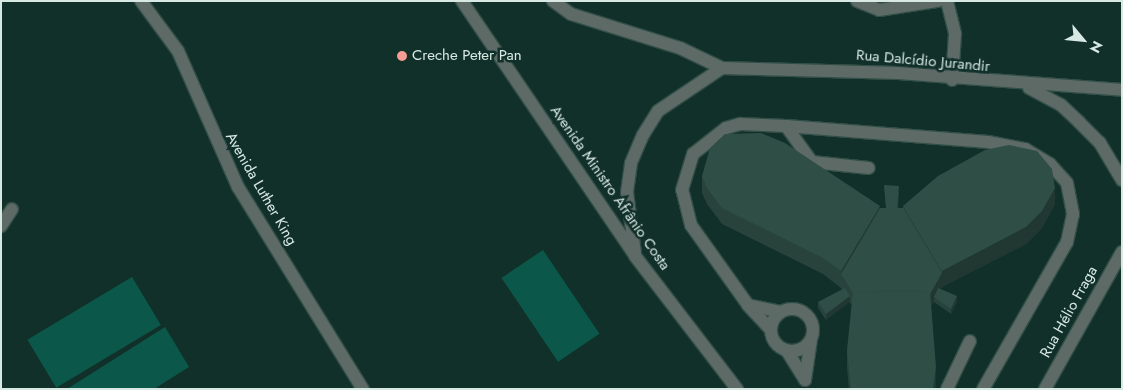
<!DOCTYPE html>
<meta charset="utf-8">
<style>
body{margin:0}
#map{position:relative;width:1123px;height:390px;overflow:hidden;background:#113029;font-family:Jost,sans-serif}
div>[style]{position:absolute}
.green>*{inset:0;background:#0b584a;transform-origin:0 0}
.roads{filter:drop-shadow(1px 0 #314e47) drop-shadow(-1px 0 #314e47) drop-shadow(0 1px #314e47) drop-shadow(0 -1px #314e47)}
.minor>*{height:12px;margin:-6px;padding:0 6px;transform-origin:6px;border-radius:6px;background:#5d6a66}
.minor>.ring{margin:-6px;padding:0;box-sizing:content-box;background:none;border:12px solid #5d6a66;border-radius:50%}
.wall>*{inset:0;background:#28433c}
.shaded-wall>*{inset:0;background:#213731}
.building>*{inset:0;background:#2f4e46}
.dots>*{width:14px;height:14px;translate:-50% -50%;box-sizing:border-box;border:2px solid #113029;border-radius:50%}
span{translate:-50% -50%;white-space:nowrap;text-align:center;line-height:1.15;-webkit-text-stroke:5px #113029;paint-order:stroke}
.poi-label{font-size:15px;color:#d8e9e4}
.left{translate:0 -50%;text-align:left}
.street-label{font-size:15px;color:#d8e9e4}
.frame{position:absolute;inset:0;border:2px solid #d8e9e4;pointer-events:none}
.north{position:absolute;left:1058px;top:15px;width:50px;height:50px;-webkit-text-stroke:4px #113029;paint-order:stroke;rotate:118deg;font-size:14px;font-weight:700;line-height:20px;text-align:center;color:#d8e9e4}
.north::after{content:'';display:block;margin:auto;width:18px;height:22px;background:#d8e9e4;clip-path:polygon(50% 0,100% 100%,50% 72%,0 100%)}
</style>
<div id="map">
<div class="green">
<div style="left:543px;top:250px;width:101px;height:50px;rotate:56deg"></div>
<div style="left:132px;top:277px;width:56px;height:122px;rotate:59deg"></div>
<div style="clip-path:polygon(165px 327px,189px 367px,154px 389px,67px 389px)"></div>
</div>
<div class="roads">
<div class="minor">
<div style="left:141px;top:1px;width:62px;rotate:53.5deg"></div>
<div style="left:178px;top:51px;width:149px;rotate:66.2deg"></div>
<div style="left:238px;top:187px;width:238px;rotate:58.3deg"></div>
<div style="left:462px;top:1px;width:308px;rotate:55.8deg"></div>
<div style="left:635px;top:256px;width:168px;rotate:52.5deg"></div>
<div style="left:553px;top:1px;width:22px;rotate:36deg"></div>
<div style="left:571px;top:14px;width:114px;rotate:17.3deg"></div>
<div style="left:680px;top:48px;width:47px;rotate:25.5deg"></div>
<div style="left:722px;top:68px;width:176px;rotate:1.6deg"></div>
<div style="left:898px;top:73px;width:225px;rotate:4.3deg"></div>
<div style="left:857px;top:1px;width:24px;rotate:22deg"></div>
<div style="left:879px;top:10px;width:60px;rotate:-8.7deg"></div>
<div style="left:947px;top:1px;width:34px;rotate:76deg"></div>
<div style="left:955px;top:34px;width:46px;rotate:93.7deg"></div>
<div style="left:1029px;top:88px;width:36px;rotate:28deg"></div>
<div style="left:1061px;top:105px;width:25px;rotate:43deg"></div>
<div style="left:1079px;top:122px;width:30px;rotate:45deg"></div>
<div style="left:1100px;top:143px;width:43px;rotate:59.3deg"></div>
<div style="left:786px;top:126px;width:44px;rotate:54.2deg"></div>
<div style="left:812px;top:162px;width:57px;rotate:6deg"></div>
<div style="left:1px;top:226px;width:20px;rotate:-57deg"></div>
<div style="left:635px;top:253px;width:62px;rotate:-97.5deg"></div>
<div style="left:627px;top:192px;width:29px;rotate:-82deg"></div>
<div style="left:631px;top:163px;width:30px;rotate:-67deg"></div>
<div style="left:643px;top:135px;width:28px;rotate:-58deg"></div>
<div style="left:658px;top:111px;width:77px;rotate:-33.9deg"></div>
<div style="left:748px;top:305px;width:98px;rotate:-125.5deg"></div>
<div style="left:691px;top:225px;width:36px;rotate:-104deg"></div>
<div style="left:682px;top:190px;width:38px;rotate:-73deg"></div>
<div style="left:693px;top:154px;width:42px;rotate:-38.2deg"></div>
<div style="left:726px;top:128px;width:15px;rotate:-16deg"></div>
<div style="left:740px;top:124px;width:46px;rotate:2.5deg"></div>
<div style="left:786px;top:126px;width:203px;rotate:4.5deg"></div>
<div style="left:988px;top:142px;width:38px;rotate:11deg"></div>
<div style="left:1025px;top:149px;width:29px;rotate:31deg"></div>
<div style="left:1050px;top:164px;width:25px;rotate:48deg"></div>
<div style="left:1067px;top:183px;width:32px;rotate:79deg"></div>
<div style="left:1073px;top:214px;width:29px;rotate:102deg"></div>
<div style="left:1067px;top:242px;width:169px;rotate:119.7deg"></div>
<div class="ring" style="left:771px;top:309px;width:30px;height:30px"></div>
<div style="left:771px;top:330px;width:34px;rotate:-133deg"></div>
<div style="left:748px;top:305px;width:33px;rotate:12deg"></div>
<div style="left:787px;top:351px;width:34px;rotate:58deg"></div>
<div style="left:805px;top:380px;width:40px;rotate:-81.5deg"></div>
<div style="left:947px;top:389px;width:53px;rotate:-64.4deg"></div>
<div style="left:1045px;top:389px;width:157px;rotate:-60.7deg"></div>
</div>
</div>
<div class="wall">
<div style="clip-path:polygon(702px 176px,880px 208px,886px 208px,884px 185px,899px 192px,898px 208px,903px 208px,903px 206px,1055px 204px,1042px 228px,1026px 244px,942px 287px,940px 289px,957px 302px,951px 314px,934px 302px,931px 306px,936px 383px,936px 389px,849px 389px,847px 368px,847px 351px,852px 305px,849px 302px,826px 320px,818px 308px,818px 302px,842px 290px,841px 288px,823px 274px,722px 224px,707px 204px,702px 193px)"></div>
</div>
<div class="shaded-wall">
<div style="clip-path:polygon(1055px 188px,1055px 204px,1042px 228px,1026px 244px,942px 287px,936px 298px,934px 297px,934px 302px,930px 309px,930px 294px,942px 273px,942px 271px)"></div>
<div style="clip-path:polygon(880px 206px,880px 223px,841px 274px,841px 271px)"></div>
<div style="clip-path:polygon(850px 296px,850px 302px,826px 320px,826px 314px)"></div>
<div style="clip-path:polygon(957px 296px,957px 302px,951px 314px,951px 309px)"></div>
<div style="clip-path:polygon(936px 367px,936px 389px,933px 389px)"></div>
</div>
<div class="building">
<div style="clip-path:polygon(761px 133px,785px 143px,880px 206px,841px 271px,823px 258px,722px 208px,707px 188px,702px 176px,710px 148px,725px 134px)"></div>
<div style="clip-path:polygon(1009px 145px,1037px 151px,1052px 169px,1055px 188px,1042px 211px,1026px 227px,942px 271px,903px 206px,938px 176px,985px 150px)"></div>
<div style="clip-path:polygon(884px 185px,899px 186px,897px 208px,886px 208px)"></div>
<div style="clip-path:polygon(880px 208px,903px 208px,942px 273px,930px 294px,930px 292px,853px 291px,853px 293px,841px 274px)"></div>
<div style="clip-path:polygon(845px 288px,850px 296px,826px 314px,818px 302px)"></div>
<div style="clip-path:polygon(938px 288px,957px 296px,951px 309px,934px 297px)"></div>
<div style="clip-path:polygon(853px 291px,930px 292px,936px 367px,933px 389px,851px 389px,847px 351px)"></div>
</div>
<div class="dots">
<div style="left:402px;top:56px;background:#f59c93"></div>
</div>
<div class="poi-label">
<span class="left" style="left:412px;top:56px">Creche Peter Pan</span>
</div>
<div class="street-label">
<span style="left:923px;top:61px;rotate:5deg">Rua Dalcídio Jurandir</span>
<span style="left:610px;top:188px;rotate:55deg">Avenida Ministro Afrânio Costa</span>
<span style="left:261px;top:189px;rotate:60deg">Avenida Luther King</span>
<span style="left:1069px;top:312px;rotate:-61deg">Rua Hélio Fraga</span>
</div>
<div class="frame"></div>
<div class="north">N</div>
</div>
